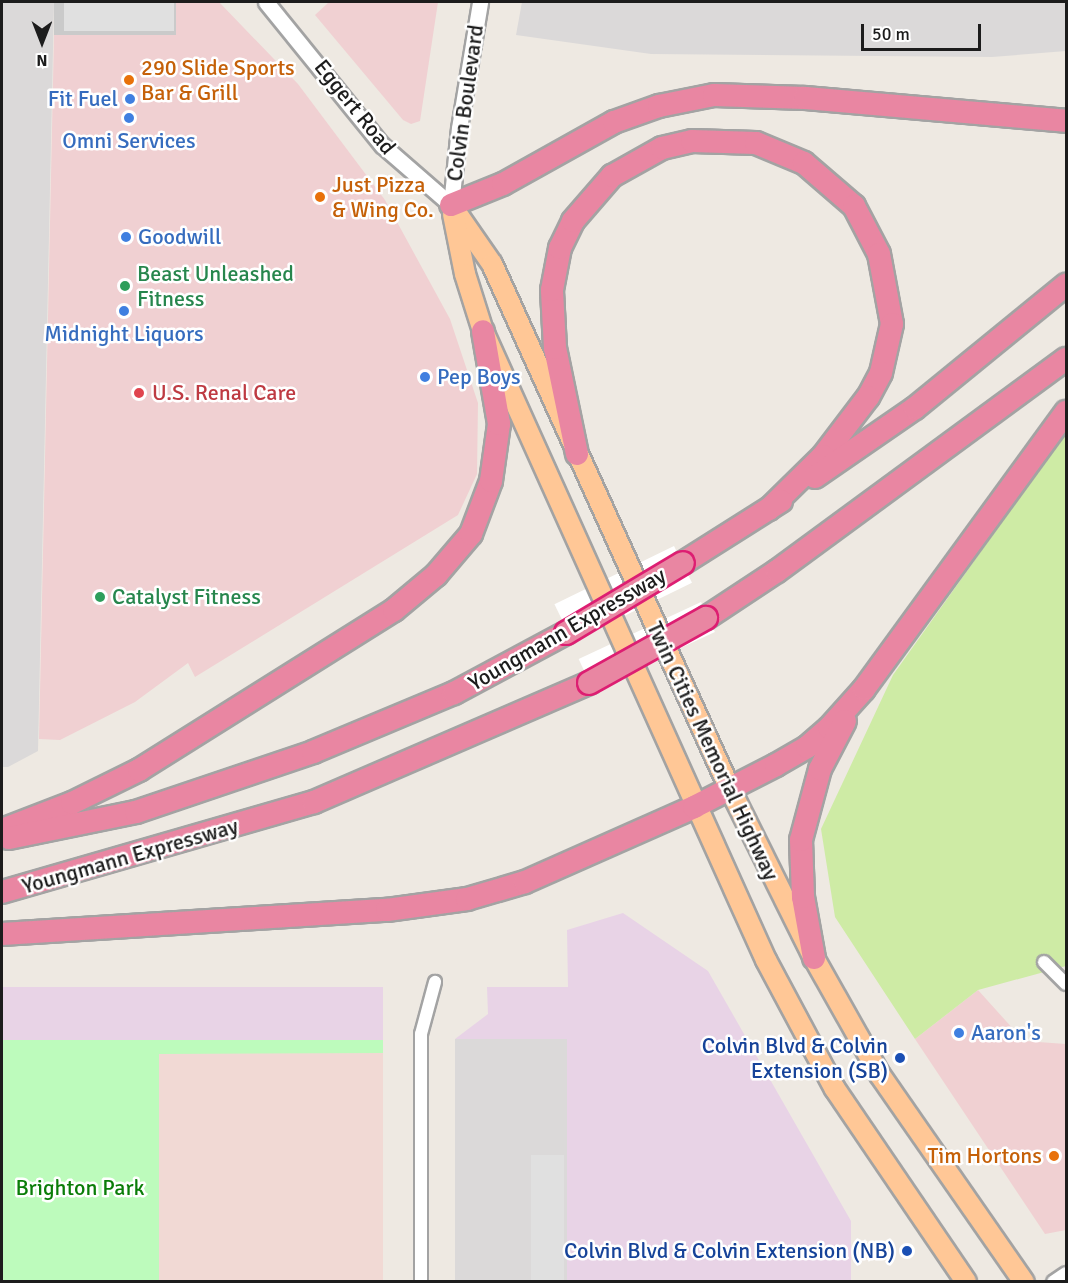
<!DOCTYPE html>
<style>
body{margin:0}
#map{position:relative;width:1068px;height:1283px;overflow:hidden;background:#eee9e2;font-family:Signika,sans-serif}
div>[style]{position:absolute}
.residential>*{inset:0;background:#dbd9d9;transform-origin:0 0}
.commercial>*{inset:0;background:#f0d0d2}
.industrial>*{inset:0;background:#e8d3e6;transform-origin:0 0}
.religious>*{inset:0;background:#cacaca;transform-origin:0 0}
.military>*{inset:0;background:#f1d9d4;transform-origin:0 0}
.grass>*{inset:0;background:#ceeba5}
.park>*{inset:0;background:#bdfbbc}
.parking>*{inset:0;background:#e0e0e0;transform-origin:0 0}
.pier>*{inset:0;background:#fff;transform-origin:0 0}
.roads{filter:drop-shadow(2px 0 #a3a3a3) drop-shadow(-2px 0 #a3a3a3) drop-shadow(0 2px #a3a3a3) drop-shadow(0 -2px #a3a3a3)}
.minor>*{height:12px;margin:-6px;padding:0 6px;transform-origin:6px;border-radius:6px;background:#fff}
.tertiary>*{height:15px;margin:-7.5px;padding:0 7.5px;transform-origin:7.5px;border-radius:7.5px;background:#fff}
.primary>*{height:20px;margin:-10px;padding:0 10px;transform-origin:10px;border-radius:10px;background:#ffc796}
.motorway>*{height:22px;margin:-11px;padding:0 11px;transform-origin:11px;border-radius:11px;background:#e986a2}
.bridges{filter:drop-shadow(2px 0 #dd1e72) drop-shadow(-2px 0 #dd1e72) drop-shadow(0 2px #dd1e72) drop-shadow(0 -2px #dd1e72)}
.motorway-bridge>*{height:22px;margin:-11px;padding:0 11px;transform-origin:11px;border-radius:11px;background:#e986a2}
.dots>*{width:16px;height:16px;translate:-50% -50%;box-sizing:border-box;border:3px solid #fff;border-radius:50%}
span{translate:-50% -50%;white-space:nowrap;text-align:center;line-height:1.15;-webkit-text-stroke:5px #fff;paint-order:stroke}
.food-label{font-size:22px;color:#c56008}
.left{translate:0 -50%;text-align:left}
.right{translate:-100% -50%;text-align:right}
.shop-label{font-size:22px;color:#366cbe}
.street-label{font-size:22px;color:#1c1c1c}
.leisure-label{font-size:22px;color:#27864d}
.health-label{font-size:22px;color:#be3a42}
.transit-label{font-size:22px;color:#164399}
.park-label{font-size:22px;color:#0a7d08}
.frame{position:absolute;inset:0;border:3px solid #1c1c1c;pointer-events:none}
.north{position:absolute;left:12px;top:12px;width:60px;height:60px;-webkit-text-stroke:4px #fff;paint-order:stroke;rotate:180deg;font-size:16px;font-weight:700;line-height:24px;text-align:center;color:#1c1c1c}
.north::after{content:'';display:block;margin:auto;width:21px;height:27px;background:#1c1c1c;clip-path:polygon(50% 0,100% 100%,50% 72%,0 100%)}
.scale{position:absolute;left:861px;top:24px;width:120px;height:27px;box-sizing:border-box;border:3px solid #1c1c1c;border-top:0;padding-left:8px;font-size:18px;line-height:21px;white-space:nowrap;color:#1c1c1c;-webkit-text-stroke:4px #fff;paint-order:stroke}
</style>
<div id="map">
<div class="residential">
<div style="clip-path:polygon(2px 2px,54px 2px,38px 751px,8px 767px,2px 767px)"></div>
<div style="clip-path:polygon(522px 2px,1066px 2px,1066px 51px,992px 57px,651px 54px,516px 35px)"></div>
<div style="left:455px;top:1039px;width:112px;height:243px"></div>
</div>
<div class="commercial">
<div style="clip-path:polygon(176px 2px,219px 2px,298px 84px,385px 200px,450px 319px,478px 403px,477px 474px,458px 515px,195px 677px,188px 663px,135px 702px,60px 740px,39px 739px,54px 35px,176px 35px)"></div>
<div style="clip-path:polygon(329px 2px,438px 2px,420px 121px,411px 124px,403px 120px,315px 15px)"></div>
<div style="clip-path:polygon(978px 990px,1024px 1041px,1066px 1044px,1066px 1230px,1045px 1234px,915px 1039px)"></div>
</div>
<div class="industrial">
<div style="clip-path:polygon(623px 913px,708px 971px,851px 1221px,851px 1281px,567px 1281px,567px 1039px,455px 1039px,488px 1014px,487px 987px,568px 987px,567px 930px)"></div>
<div style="left:383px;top:987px;width:53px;height:381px;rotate:90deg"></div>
</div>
<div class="religious">
<div style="left:54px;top:2px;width:122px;height:33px"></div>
</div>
<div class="military">
<div style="left:383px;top:1053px;width:228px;height:224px;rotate:90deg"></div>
</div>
<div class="grass">
<div style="clip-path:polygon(1066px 432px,1066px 966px,978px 990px,915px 1039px,835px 917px,821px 829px,893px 675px)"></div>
</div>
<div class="park">
<div style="clip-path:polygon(2px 1040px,383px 1040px,383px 1053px,159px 1054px,159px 1281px,2px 1282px)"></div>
</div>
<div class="parking">
<div style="left:64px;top:2px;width:110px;height:29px"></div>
<div style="left:531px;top:1155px;width:33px;height:126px"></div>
</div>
<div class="pier">
<div style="left:674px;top:546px;width:41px;height:133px;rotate:64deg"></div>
<div style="left:701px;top:602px;width:33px;height:135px;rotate:65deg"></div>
</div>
<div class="roads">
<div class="minor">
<div style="left:1044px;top:962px;width:31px;rotate:45deg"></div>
<div style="left:421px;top:1282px;width:248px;rotate:-90deg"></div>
<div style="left:421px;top:1034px;width:54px;rotate:-74.9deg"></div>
</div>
<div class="tertiary">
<div style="left:266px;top:2px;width:184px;rotate:51deg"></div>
<div style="left:382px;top:145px;width:91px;rotate:41deg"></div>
<div style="left:451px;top:205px;width:77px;rotate:-84.1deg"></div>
<div style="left:459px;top:128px;width:128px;rotate:-80.5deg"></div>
<div style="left:1054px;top:1282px;width:14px;rotate:-34deg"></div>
</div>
<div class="primary">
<div style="left:451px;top:205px;width:72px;rotate:55.2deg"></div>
<div style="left:492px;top:264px;width:574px;rotate:65.62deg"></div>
<div style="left:729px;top:787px;width:191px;rotate:63.6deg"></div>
<div style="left:814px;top:958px;width:134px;rotate:60.6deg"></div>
<div style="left:880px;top:1075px;width:252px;rotate:55.2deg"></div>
<div style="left:453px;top:214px;width:61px;rotate:78.7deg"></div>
<div style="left:465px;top:274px;width:60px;rotate:72.5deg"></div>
<div style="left:483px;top:331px;width:690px;rotate:65.78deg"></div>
<div style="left:766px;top:960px;width:146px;rotate:61.9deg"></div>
<div style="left:835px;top:1089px;width:233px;rotate:55.8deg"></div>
</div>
<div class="motorway">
<div style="left:451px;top:205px;width:56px;rotate:-22deg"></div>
<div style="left:503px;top:184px;width:127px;rotate:-29.2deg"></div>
<div style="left:614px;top:122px;width:48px;rotate:-19.6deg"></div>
<div style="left:659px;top:106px;width:56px;rotate:-11.3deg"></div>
<div style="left:714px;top:95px;width:91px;rotate:1.9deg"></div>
<div style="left:805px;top:98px;width:262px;rotate:5deg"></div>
<div style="left:577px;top:454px;width:108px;rotate:-101.7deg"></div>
<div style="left:555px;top:348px;width:58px;rotate:-93deg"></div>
<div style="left:552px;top:290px;width:43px;rotate:-79.2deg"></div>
<div style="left:560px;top:248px;width:30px;rotate:-64deg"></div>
<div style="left:573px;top:221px;width:60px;rotate:-49.1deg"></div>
<div style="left:612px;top:176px;width:57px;rotate:-29.2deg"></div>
<div style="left:662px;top:148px;width:31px;rotate:-13deg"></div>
<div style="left:692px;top:141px;width:64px;rotate:1.8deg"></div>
<div style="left:756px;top:143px;width:52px;rotate:22.6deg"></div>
<div style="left:804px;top:163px;width:66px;rotate:40.7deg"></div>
<div style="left:854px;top:206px;width:54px;rotate:62.5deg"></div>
<div style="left:879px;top:254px;width:71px;rotate:79.5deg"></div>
<div style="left:892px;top:324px;width:50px;rotate:102.7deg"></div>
<div style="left:881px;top:373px;width:27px;rotate:118deg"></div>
<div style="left:868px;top:397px;width:74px;rotate:127.3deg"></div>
<div style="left:823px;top:456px;width:76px;rotate:135.5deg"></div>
<div style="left:815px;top:477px;width:121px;rotate:-34.6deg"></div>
<div style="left:915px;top:408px;width:195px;rotate:-39.2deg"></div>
<div style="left:683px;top:563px;width:116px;rotate:-32.3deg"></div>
<div style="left:706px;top:618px;width:85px;rotate:-33.5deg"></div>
<div style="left:777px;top:571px;width:358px;rotate:-36.3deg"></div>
<div style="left:2px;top:830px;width:75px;rotate:-21.1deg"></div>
<div style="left:72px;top:803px;width:75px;rotate:-26.2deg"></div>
<div style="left:139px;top:770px;width:301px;rotate:-32.1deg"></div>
<div style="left:394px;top:610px;width:55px;rotate:-39.8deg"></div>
<div style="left:436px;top:575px;width:54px;rotate:-49.5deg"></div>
<div style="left:471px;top:534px;width:57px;rotate:-69.3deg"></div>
<div style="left:491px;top:481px;width:58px;rotate:-82deg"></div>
<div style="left:499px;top:424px;width:94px;rotate:-99.8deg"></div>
<div style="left:9px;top:838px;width:130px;rotate:-11.6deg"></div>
<div style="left:136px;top:812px;width:187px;rotate:-18.7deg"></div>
<div style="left:313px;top:752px;width:153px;rotate:-22.7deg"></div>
<div style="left:454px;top:693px;width:127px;rotate:-28.2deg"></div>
<div style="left:2px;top:892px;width:325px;rotate:-16.1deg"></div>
<div style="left:314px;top:802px;width:300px;rotate:-23.4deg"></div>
<div style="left:2px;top:934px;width:386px;rotate:-3.6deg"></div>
<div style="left:387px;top:910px;width:81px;rotate:-7.8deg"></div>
<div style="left:467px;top:899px;width:60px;rotate:-16.3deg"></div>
<div style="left:525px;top:882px;width:185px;rotate:-23.9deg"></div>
<div style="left:694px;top:807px;width:92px;rotate:-27.1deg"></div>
<div style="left:776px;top:765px;width:36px;rotate:-30deg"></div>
<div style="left:807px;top:747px;width:29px;rotate:-41deg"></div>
<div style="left:829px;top:728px;width:52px;rotate:-48.1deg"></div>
<div style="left:864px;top:689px;width:343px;rotate:-53.9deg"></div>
<div style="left:814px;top:958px;width:62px;rotate:-100.2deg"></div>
<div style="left:803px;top:897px;width:57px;rotate:-92deg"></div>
<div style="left:801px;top:840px;width:73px;rotate:-75deg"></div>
<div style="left:820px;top:769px;width:54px;rotate:-62.5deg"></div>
</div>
</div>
<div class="bridges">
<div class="motorway-bridge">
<div style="left:566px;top:633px;width:136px;rotate:-30.9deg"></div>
<div style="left:589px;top:683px;width:134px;rotate:-29.1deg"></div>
</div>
</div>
<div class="dots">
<div style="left:129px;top:80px;background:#e8710a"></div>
<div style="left:130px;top:99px;background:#3f7fe0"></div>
<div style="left:129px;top:118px;background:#3f7fe0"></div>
<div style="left:320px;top:197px;background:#e8710a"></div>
<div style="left:126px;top:237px;background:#3f7fe0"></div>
<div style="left:125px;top:286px;background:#2e9e5b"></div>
<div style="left:124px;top:311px;background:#3f7fe0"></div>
<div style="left:425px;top:377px;background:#3f7fe0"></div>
<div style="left:139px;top:393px;background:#e0444e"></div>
<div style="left:100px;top:597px;background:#2e9e5b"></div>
<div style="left:959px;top:1033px;background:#3f7fe0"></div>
<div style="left:900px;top:1058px;background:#1a4fb4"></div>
<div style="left:1054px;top:1156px;background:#e8710a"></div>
<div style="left:907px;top:1251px;background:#1a4fb4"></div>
</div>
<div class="food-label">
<span class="left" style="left:141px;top:80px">290 Slide Sports<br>Bar &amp; Grill</span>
<span class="left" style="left:332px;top:197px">Just Pizza<br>&amp; Wing Co.</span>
<span class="right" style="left:1042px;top:1156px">Tim Hortons</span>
</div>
<div class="shop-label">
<span class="right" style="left:118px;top:99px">Fit Fuel</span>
<span style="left:129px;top:141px">Omni Services</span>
<span class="left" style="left:138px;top:237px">Goodwill</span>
<span style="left:124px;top:334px">Midnight Liquors</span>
<span class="left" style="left:437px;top:377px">Pep Boys</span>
<span class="left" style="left:971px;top:1033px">Aaron's</span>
</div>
<div class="street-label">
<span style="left:465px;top:103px;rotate:-82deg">Colvin Boulevard</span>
<span style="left:355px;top:107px;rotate:51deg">Eggert Road</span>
<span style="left:567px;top:629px;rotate:-30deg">Youngmann Expressway</span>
<span style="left:713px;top:751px;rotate:65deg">Twin Cities Memorial Highway</span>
<span style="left:130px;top:856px;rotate:-16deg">Youngmann Expressway</span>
</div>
<div class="leisure-label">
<span class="left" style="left:137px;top:286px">Beast Unleashed<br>Fitness</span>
<span class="left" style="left:112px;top:597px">Catalyst Fitness</span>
</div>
<div class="health-label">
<span class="left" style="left:152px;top:393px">U.S. Renal Care</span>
</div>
<div class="transit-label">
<span class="right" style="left:888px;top:1058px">Colvin Blvd &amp; Colvin<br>Extension (SB)</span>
<span class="right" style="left:895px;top:1251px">Colvin Blvd &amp; Colvin Extension (NB)</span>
</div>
<div class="park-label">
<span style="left:80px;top:1188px">Brighton Park</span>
</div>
<div class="frame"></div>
<div class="north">N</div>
<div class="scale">50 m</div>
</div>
